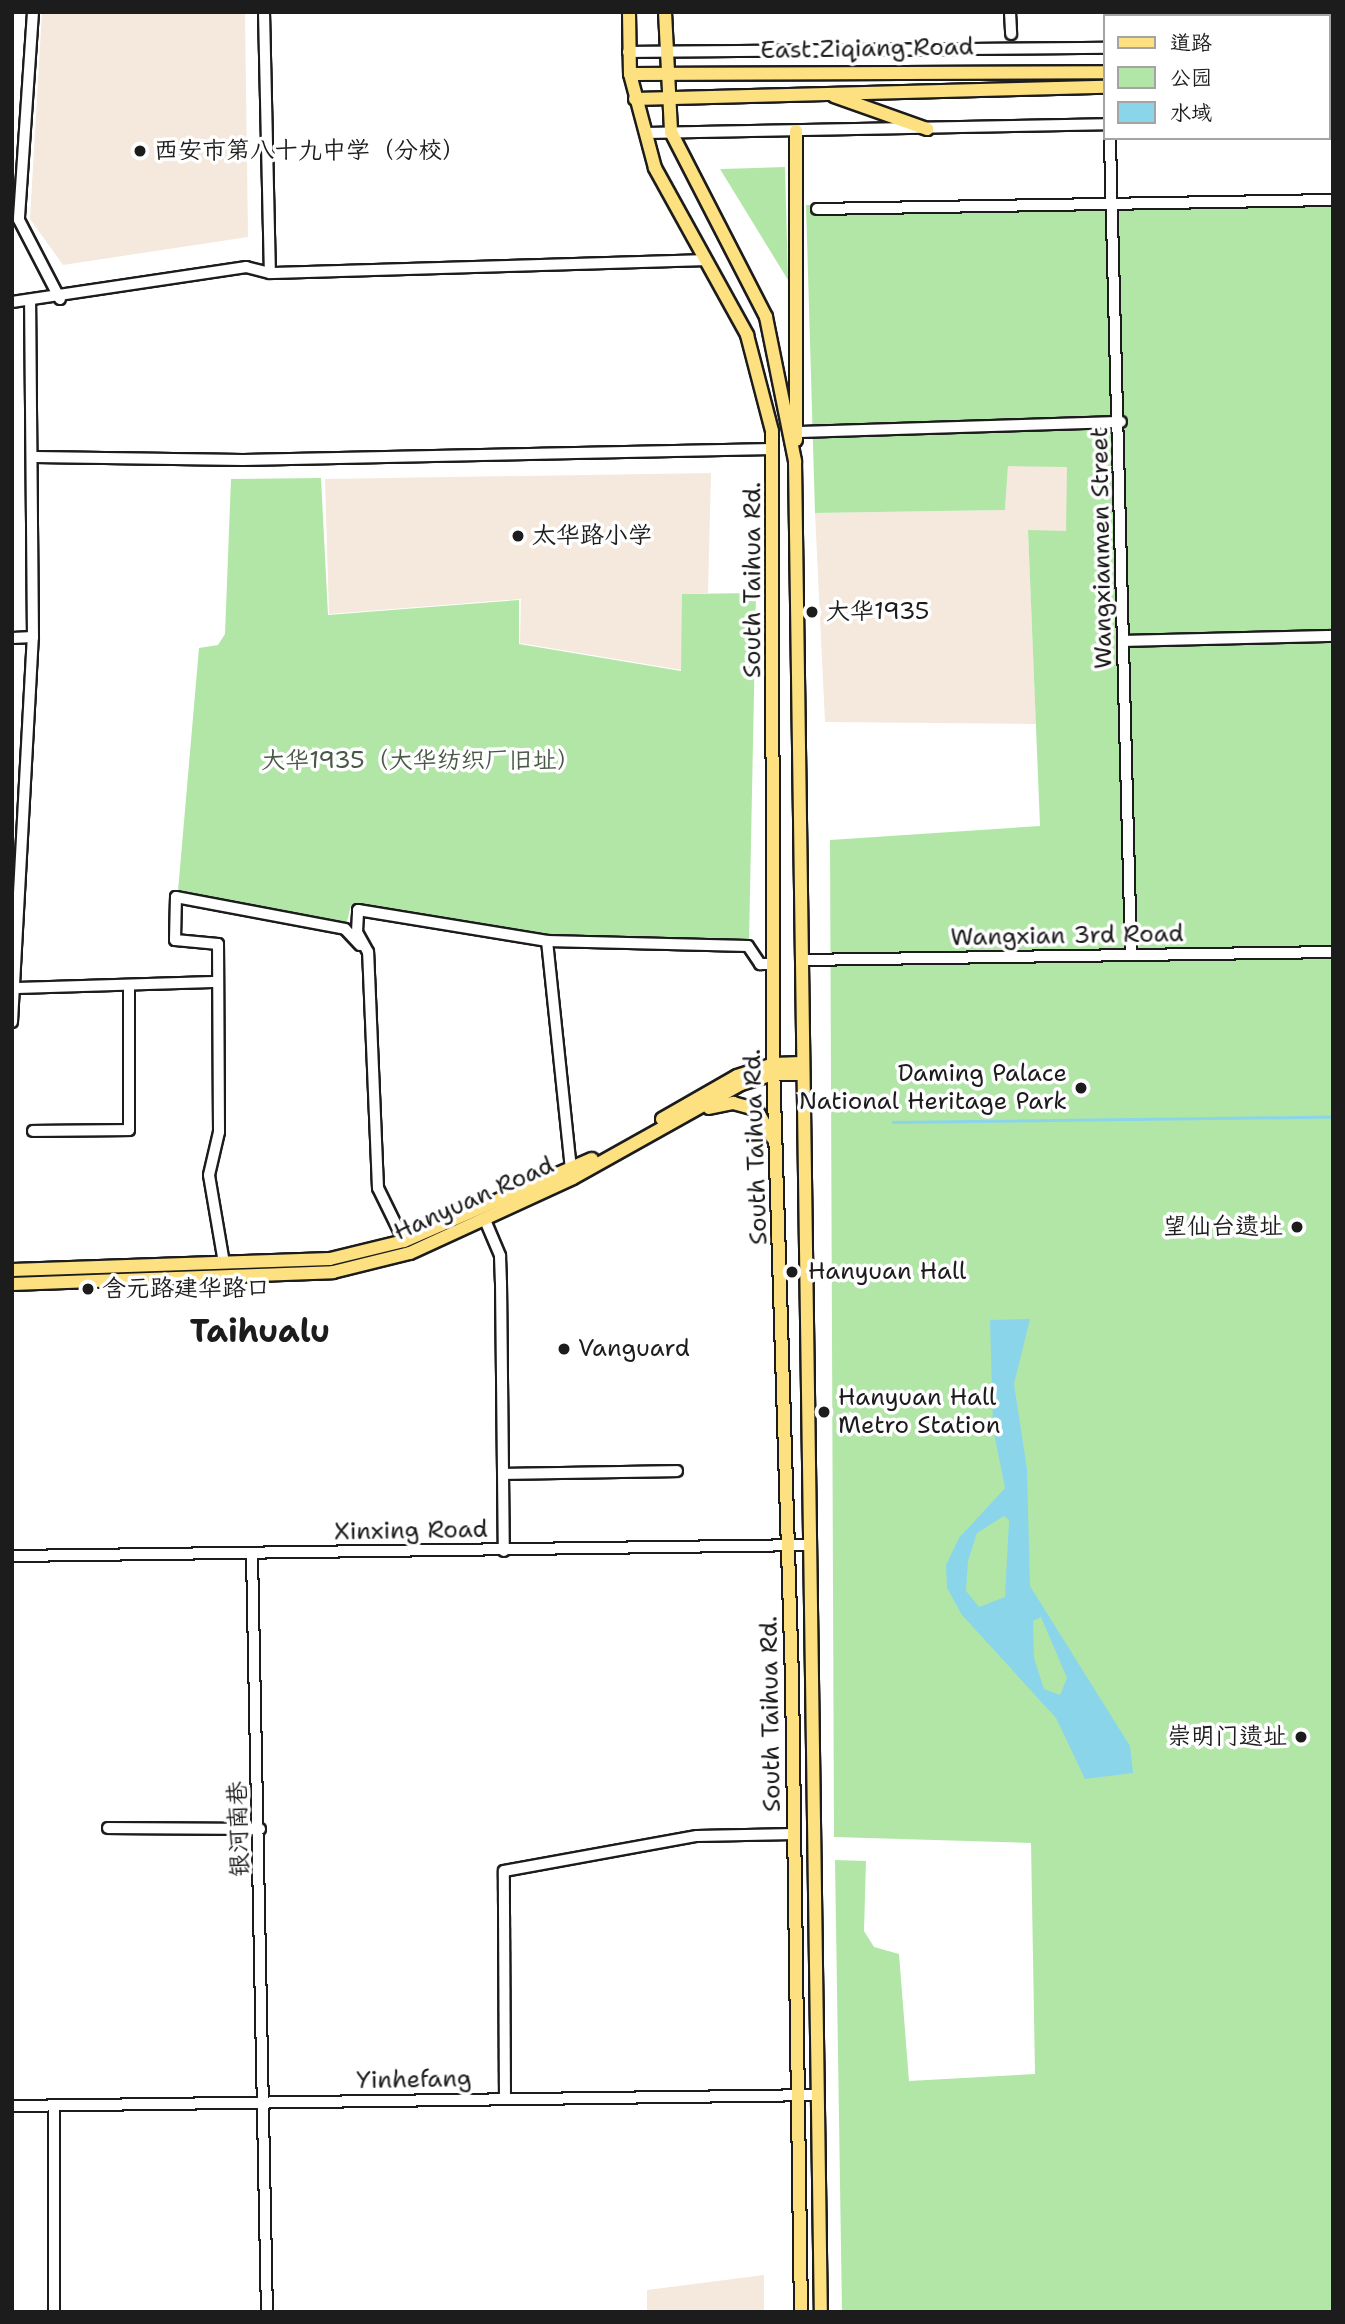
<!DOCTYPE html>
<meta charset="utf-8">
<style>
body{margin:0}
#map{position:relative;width:1345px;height:2324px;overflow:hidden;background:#fff;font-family:"Shantell Sans","LXGW WenKai TC",sans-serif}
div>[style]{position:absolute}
.built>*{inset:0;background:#f4e9dc}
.green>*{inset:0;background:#b2e6a7}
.water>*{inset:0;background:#8bd5eb}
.stream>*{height:2.5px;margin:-1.25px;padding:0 1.25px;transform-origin:1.25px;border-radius:1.25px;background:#8bd5eb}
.minor-tunnel>*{height:10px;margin-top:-5px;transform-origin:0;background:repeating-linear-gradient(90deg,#ddd 0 10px,transparent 0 15px)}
.roads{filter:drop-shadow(2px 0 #1c1c1c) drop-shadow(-2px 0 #1c1c1c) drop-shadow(0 2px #1c1c1c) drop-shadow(0 -2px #1c1c1c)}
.minor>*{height:10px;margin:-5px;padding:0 5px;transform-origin:5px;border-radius:5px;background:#fff}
.major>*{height:12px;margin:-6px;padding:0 6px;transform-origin:6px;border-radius:6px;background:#fde080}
.dots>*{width:19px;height:19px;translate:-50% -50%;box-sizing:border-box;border:4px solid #fff;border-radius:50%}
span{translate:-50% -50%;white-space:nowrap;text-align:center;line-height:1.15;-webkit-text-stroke:7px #fff;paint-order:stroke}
.street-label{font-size:24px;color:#1c1c1c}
.poi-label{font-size:24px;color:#1c1c1c}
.left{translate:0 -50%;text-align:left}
.right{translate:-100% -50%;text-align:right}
.park-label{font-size:24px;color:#495946}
.district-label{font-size:32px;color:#1c1c1c;font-weight:700}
.frame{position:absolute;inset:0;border:14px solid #1c1c1c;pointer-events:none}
.legend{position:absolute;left:1103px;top:14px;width:228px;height:126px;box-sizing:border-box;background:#fff;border:2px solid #a4a4a4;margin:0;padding:9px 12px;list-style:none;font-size:21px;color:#1c1c1c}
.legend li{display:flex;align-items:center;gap:14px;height:35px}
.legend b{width:35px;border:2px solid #a4a4a4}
</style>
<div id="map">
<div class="built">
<div style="clip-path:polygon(42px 12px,245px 12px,248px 237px,63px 265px,30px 219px)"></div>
<div style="clip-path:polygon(1008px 466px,1067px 466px,1067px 531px,1028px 531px,1036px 724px,825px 722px,815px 513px,1005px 510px)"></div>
<div style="clip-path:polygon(711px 473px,708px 593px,682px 594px,682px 670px,520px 643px,521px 599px,329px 614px,325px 479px)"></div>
<div style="clip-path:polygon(764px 2275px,764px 2312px,647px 2312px,647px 2290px)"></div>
</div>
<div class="green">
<div style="clip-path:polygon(785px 167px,788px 280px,720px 169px)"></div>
<div style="clip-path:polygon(1333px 196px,1333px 2312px,842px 2312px,835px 1860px,866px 1861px,864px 1931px,874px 1947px,899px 1954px,909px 2081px,1035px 2074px,1031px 1843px,834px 1837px,830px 840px,1040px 826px,1028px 530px,1066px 531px,1067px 467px,1008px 466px,1005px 510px,815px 513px,806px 205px)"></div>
<div style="clip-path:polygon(321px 478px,328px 615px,519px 600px,519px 644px,681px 671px,682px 594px,756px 593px,749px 942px,551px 934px,351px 905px,346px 926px,178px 891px,199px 648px,218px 645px,225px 634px,231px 479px)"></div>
</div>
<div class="water">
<div style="clip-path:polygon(evenodd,1030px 1319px,1014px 1384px,1027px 1469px,1030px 1586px,1130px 1746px,1133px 1773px,1085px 1779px,1056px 1718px,962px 1615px,947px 1588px,946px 1565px,959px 1538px,1005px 1488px,993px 1428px,990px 1320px,1030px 1319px,1004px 1516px,1009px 1520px,1005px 1597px,979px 1607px,966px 1591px,968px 1561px,977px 1533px,1004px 1516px,1030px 1319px,1041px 1617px,1067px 1678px,1060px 1695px,1044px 1689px,1034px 1658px,1033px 1621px,1041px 1617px)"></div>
</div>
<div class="stream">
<div style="left:893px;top:1122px;width:440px;rotate:-0.7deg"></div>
</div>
<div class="minor-tunnel">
<div style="left:1329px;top:62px;width:4px;rotate:14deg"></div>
<div style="left:1329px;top:100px;width:4px"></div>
</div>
<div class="roads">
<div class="minor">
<div style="left:33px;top:12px;width:208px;rotate:93.9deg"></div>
<div style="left:19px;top:220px;width:89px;rotate:62.6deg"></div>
<div style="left:264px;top:12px;width:261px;rotate:88.7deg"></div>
<div style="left:1010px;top:12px;width:22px;rotate:87deg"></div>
<div style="left:628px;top:52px;width:477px;rotate:-0.5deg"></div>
<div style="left:646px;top:133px;width:459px;rotate:-1.1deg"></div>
<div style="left:1110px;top:141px;width:813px;rotate:88.52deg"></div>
<div style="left:817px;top:209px;width:516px;rotate:-1deg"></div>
<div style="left:12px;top:302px;width:237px;rotate:-8.5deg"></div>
<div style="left:246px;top:267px;width:25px;rotate:14deg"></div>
<div style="left:270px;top:273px;width:433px;rotate:-1.7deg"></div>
<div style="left:797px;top:432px;width:324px;rotate:-1.8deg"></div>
<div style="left:35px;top:457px;width:208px;rotate:0.8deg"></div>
<div style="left:243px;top:460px;width:530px;rotate:-1.19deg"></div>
<div style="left:12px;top:638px;width:21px;rotate:-3deg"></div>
<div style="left:1126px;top:641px;width:207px;rotate:-1.4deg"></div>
<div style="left:547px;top:941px;width:228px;rotate:84deg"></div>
<div style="left:802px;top:960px;width:531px;rotate:-0.86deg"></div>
<div style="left:14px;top:988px;width:202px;rotate:-1.7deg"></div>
<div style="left:12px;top:1022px;width:386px;rotate:-86.9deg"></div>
<div style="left:33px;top:637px;width:336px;rotate:-90.5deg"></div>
<div style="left:33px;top:1131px;width:96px;rotate:-0.6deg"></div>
<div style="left:129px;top:1130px;width:145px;rotate:-90deg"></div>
<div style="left:485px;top:1220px;width:39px;rotate:67deg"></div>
<div style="left:500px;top:1256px;width:26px;rotate:88deg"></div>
<div style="left:501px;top:1282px;width:269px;rotate:89.4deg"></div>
<div style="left:404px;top:1241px;width:59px;rotate:-116.1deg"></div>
<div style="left:378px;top:1188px;width:236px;rotate:-92.4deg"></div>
<div style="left:368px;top:952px;width:23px;rotate:-119deg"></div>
<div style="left:357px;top:932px;width:22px;rotate:-87deg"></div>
<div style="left:358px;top:910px;width:192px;rotate:9.3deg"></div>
<div style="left:547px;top:941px;width:201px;rotate:1.4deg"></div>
<div style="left:748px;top:946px;width:22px;rotate:56deg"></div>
<div style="left:760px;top:964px;width:14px"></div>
<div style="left:224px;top:1263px;width:89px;rotate:-99.7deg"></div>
<div style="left:209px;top:1175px;width:44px;rotate:-76.9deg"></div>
<div style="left:219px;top:1132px;width:188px;rotate:-90.3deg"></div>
<div style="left:218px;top:944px;width:43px;rotate:-174.7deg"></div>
<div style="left:175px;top:940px;width:43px;rotate:-88.7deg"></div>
<div style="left:176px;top:897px;width:172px;rotate:10.7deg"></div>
<div style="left:345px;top:929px;width:22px;rotate:47deg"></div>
<div style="left:505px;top:1474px;width:172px;rotate:-1deg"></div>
<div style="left:252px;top:1554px;width:758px;rotate:88.87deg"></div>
<div style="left:12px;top:1556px;width:798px;rotate:-0.79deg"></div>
<div style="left:108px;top:1828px;width:152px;rotate:0.4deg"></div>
<div style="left:505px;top:2099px;width:228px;rotate:-90.3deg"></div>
<div style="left:504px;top:1871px;width:196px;rotate:-10.3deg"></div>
<div style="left:697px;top:1836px;width:97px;rotate:-1.2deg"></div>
<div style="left:54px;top:2105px;width:207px;rotate:90deg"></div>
<div style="left:12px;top:2106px;width:804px;rotate:-0.78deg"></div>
</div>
<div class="major">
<div style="left:629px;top:12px;width:62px;rotate:89.1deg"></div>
<div style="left:630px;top:74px;width:97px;rotate:75.1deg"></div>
<div style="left:655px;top:168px;width:191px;rotate:61.1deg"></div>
<div style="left:747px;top:335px;width:99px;rotate:75.4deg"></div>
<div style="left:772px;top:431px;width:633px;rotate:89.91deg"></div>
<div style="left:773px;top:1064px;width:615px;rotate:88.23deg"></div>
<div style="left:792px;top:1679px;width:633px;rotate:89.19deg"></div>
<div style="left:665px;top:12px;width:120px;rotate:87.1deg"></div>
<div style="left:671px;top:132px;width:208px;rotate:62.8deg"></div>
<div style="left:766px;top:317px;width:147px;rotate:78.6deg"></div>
<div style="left:795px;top:461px;width:1851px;rotate:89.2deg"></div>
<div style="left:630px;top:74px;width:475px;rotate:-0.2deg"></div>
<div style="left:834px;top:96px;width:99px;rotate:19.5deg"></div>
<div style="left:635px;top:99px;width:470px;rotate:-1.5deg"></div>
<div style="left:1329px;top:114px;width:4px;rotate:14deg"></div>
<div style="left:1329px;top:129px;width:4px"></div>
<div style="left:796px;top:440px;width:309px;rotate:-90deg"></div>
<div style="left:709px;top:1108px;width:25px;rotate:-12deg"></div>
<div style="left:733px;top:1103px;width:24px;rotate:15deg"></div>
<div style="left:756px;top:1109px;width:34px;rotate:60deg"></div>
<div style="left:662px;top:1119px;width:86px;rotate:-29.8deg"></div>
<div style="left:737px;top:1076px;width:38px;rotate:-18deg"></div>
<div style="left:773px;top:1064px;width:29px;rotate:-2deg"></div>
<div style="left:12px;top:1270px;width:318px;rotate:-2deg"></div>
<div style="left:330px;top:1259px;width:76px;rotate:-13.7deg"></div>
<div style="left:404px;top:1241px;width:205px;rotate:-23.6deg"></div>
<div style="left:12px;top:1284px;width:321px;rotate:-2.1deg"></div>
<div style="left:333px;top:1272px;width:79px;rotate:-13.9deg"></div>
<div style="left:410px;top:1253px;width:179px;rotate:-24.7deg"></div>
<div style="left:573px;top:1178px;width:193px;rotate:-29.2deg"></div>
<div style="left:741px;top:1084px;width:34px;rotate:-17deg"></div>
<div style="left:774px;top:1074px;width:29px"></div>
</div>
</div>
<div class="dots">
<div style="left:140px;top:151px;background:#1c1c1c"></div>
<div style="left:518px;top:536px;background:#1c1c1c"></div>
<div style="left:812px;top:612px;background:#1c1c1c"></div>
<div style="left:1081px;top:1088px;background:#1c1c1c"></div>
<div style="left:1297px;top:1227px;background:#1c1c1c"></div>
<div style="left:792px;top:1272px;background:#1c1c1c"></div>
<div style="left:88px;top:1289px;background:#1c1c1c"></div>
<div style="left:564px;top:1349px;background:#1c1c1c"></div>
<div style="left:824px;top:1412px;background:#1c1c1c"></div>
<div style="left:1301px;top:1737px;background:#1c1c1c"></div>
</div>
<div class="street-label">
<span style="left:867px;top:49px;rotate:-1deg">East Ziqiang Road</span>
<span style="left:1102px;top:548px;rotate:-91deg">Wangxianmen Street</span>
<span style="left:753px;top:580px;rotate:-90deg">South Taihua Rd.</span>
<span style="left:1067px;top:936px;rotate:-1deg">Wangxian 3rd Road</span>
<span style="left:756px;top:1147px;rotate:-92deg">South Taihua Rd.</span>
<span style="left:474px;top:1199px;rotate:-24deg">Hanyuan Road</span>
<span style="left:411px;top:1531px;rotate:-1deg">Xinxing Road</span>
<span style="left:771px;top:1714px;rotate:-91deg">South Taihua Rd.</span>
<span style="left:239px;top:1829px;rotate:-92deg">银河南巷</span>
<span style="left:414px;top:2080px;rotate:-1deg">Yinhefang</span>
</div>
<div class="poi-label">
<span class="left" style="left:154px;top:151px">西安市第八十九中学（分校）</span>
<span class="left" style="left:532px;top:536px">太华路小学</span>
<span class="left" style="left:826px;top:612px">大华1935</span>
<span class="right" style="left:1067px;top:1088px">Daming Palace<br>National Heritage Park</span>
<span class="right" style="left:1283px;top:1227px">望仙台遗址</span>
<span class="left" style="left:808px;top:1272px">Hanyuan Hall</span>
<span class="left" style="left:102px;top:1289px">含元路建华路口</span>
<span class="left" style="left:578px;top:1349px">Vanguard</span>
<span class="left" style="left:838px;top:1412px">Hanyuan Hall<br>Metro Station</span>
<span class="right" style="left:1287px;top:1737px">崇明门遗址</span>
</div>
<div class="park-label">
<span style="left:421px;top:761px">大华1935（大华纺织厂旧址）</span>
</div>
<div class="district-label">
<span style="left:260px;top:1331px">Taihualu</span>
</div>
<div class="frame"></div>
<ul class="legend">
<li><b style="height:9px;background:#fde080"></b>道路</li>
<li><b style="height:19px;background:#b2e6a7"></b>公园</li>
<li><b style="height:19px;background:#8bd5eb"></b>水域</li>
</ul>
</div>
